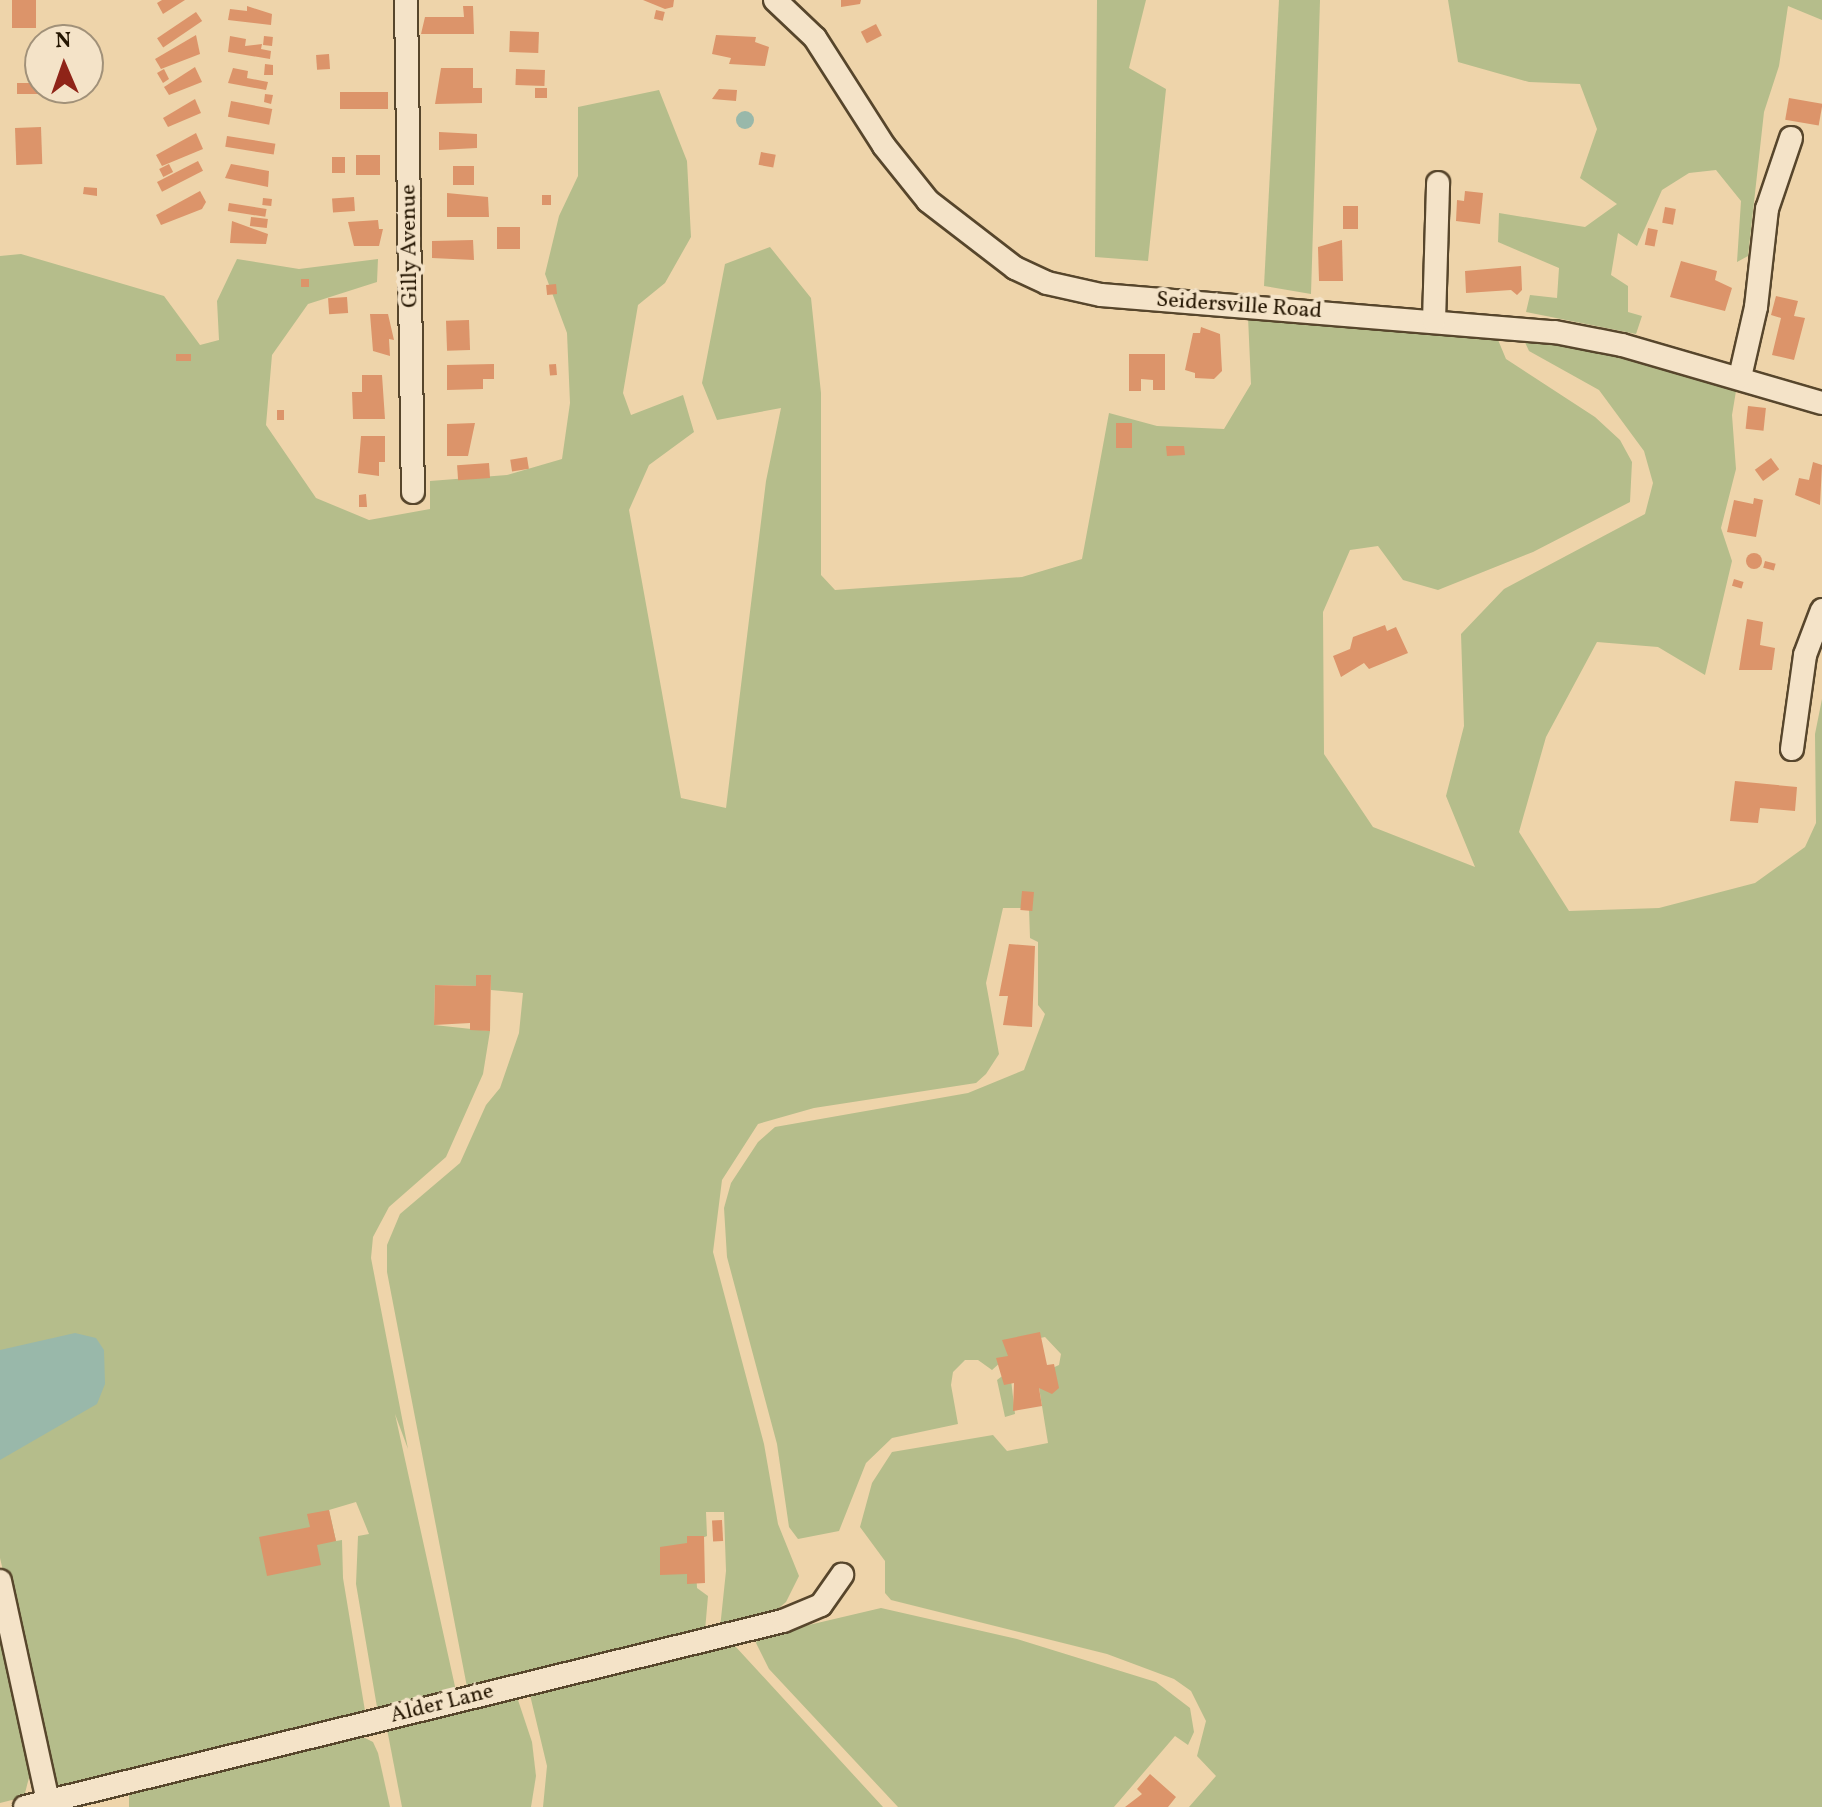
<!DOCTYPE html>
<style>
body{margin:0}
#map{position:relative;width:1822px;height:1807px;overflow:hidden;background:#eed4aa;font-family:Vollkorn,serif}
div>[style]{position:absolute}
.green>*{inset:0;background:#b5bd8b}
.water>*{inset:0;background:#99b8aa}
.round{border-radius:50%}
.building>*{inset:0;background:#dc946a;transform-origin:0 0}
.roads{filter:drop-shadow(2px 0 #57462c) drop-shadow(-2px 0 #57462c) drop-shadow(0 2px #57462c) drop-shadow(0 -2px #57462c)}
.minor>*{height:22px;margin:-11px;padding:0 11px;transform-origin:11px;border-radius:11px;background:#f4e3c8}
span{translate:-50% -50%;white-space:nowrap;text-align:center;line-height:1.15;-webkit-text-stroke:8px #f4e3c8;paint-order:stroke}
.street-label{font-size:22px;color:#251602}
.north{position:absolute;left:24px;top:24px;width:80px;height:80px;box-sizing:border-box;background:#f4e3c8;border:2px solid #a19179;border-radius:50%;rotate:358deg;font-size:22px;font-weight:700;line-height:32px;text-align:center;color:#251602}
.north::after{content:'';display:block;margin:auto;width:28px;height:36px;background:#8f2418;clip-path:polygon(50% 0,100% 100%,50% 72%,0 100%)}
</style>
<div id="map">
<div class="green">
<div style="clip-path:polygon(1097px 0,1146px 0,1129px 68px,1166px 89px,1148px 261px,1095px 257px)"></div>
<div style="clip-path:polygon(1279px 0,1320px 0,1311px 294px,1264px 286px)"></div>
<div style="clip-path:polygon(1448px 0,1822px 0,1822px 20px,1788px 6px,1779px 66px,1764px 112px,1748px 256px,1737px 262px,1741px 201px,1716px 170px,1689px 173px,1662px 190px,1637px 246px,1618px 233px,1611px 275px,1628px 286px,1628px 312px,1642px 316px,1636px 334px,1526px 312px,1530px 295px,1557px 298px,1559px 268px,1498px 242px,1499px 213px,1585px 227px,1617px 204px,1580px 178px,1597px 129px,1580px 84px,1529px 82px,1458px 62px)"></div>
<div style="clip-path:polygon(659px 90px,687px 161px,691px 237px,665px 283px,638px 305px,623px 393px,631px 415px,683px 395px,694px 432px,649px 465px,629px 510px,681px 798px,726px 808px,766px 481px,781px 408px,717px 420px,702px 383px,725px 264px,770px 247px,811px 298px,821px 393px,821px 575px,835px 590px,1022px 577px,1082px 559px,1109px 413px,1157px 426px,1224px 429px,1251px 384px,1248px 317px,1496px 335px,1506px 359px,1595px 417px,1620px 440px,1632px 462px,1630px 502px,1533px 552px,1438px 590px,1403px 580px,1378px 546px,1350px 550px,1323px 612px,1324px 754px,1373px 827px,1475px 867px,1446px 796px,1464px 726px,1461px 634px,1504px 589px,1645px 514px,1653px 483px,1644px 451px,1599px 390px,1529px 351px,1523px 338px,1628px 353px,1737px 385px,1732px 415px,1736px 469px,1721px 528px,1732px 561px,1705px 675px,1658px 647px,1597px 642px,1546px 737px,1519px 832px,1569px 911px,1659px 908px,1755px 883px,1805px 847px,1816px 823px,1815px 734px,1822px 699px,1822px 1807px,1189px 1807px,1216px 1776px,1197px 1756px,1206px 1721px,1191px 1691px,1174px 1679px,1107px 1654px,891px 1600px,885px 1593px,885px 1561px,860px 1527px,872px 1483px,892px 1452px,993px 1435px,1007px 1451px,1048px 1443px,1037px 1375px,1059px 1365px,1061px 1354px,1045px 1337px,1007px 1345px,1015px 1414px,1005px 1417px,997px 1380px,1005px 1374px,1002px 1361px,992px 1370px,978px 1360px,965px 1360px,953px 1372px,951px 1385px,958px 1424px,892px 1438px,866px 1463px,839px 1531px,798px 1539px,789px 1527px,777px 1444px,727px 1257px,724px 1208px,731px 1183px,758px 1142px,775px 1127px,968px 1093px,1024px 1070px,1045px 1014px,1038px 1005px,1038px 942px,1030px 938px,1029px 908px,1003px 908px,986px 983px,999px 1054px,986px 1074px,976px 1083px,814px 1108px,758px 1124px,722px 1180px,713px 1252px,764px 1444px,778px 1524px,799px 1576px,786px 1602px,773px 1613px,720px 1628px,726px 1571px,724px 1512px,706px 1512px,707px 1536px,695px 1541px,697px 1588px,708px 1596px,705px 1631px,467px 1687px,387px 1272px,387px 1245px,400px 1214px,460px 1163px,486px 1105px,500px 1088px,519px 1033px,523px 993px,491px 990px,491px 975px,476px 975px,476px 986px,435px 985px,434px 1025px,490px 1031px,483px 1074px,446px 1157px,389px 1207px,373px 1237px,371px 1258px,408px 1449px,395px 1414px,456px 1691px,378px 1713px,356px 1584px,358px 1536px,369px 1534px,356px 1502px,329px 1510px,336px 1541px,342px 1540px,343px 1578px,366px 1717px,60px 1789px,53px 1782px,0 1558px,0 256px,21px 254px,164px 296px,200px 345px,219px 340px,217px 301px,237px 259px,299px 269px,378px 259px,377px 282px,308px 304px,272px 355px,266px 425px,316px 498px,369px 520px,430px 509px,430px 481px,507px 475px,562px 459px,570px 403px,567px 333px,545px 274px,559px 216px,578px 176px,578px 107px)"></div>
<div style="clip-path:polygon(0 1593px,34px 1758px,24px 1797px,0 1803px)"></div>
<div style="clip-path:polygon(881px 1608px,1017px 1639px,1156px 1682px,1190px 1708px,1194px 1732px,1188px 1745px,1175px 1736px,1114px 1807px,898px 1807px,769px 1669px,756px 1643px,758px 1637px)"></div>
<div style="clip-path:polygon(735px 1646px,883px 1807px,543px 1807px,547px 1766px,530px 1695px)"></div>
<div style="clip-path:polygon(517px 1697px,532px 1742px,536px 1776px,531px 1807px,402px 1807px,387px 1729px)"></div>
<div style="clip-path:polygon(359px 1735px,373px 1742px,378px 1753px,390px 1807px,129px 1807px,129px 1791px)"></div>
</div>
<div class="water">
<div class="round" style="left:736px;top:111px;width:18px;height:18px"></div>
<div style="clip-path:polygon(75px 1333px,96px 1338px,104px 1350px,105px 1384px,97px 1404px,0 1460px,0 1350px)"></div>
</div>
<div class="building">
<div style="left:12px;top:0;width:24px;height:28px"></div>
<div style="clip-path:polygon(162px 0,185px 0,163px 14px,157px 3px)"></div>
<div style="clip-path:polygon(643px 0,674px 0,673px 7px,665px 9px)"></div>
<div style="clip-path:polygon(841px 0,861px 0,860px 4px,841px 7px)"></div>
<div style="clip-path:polygon(247px 6px,272px 14px,271px 25px,228px 20px,230px 9px,247px 11px)"></div>
<div style="clip-path:polygon(463px 6px,473px 6px,474px 34px,421px 34px,425px 17px,464px 17px)"></div>
<div style="left:656px;top:10px;width:9px;height:9px;rotate:13deg"></div>
<div style="left:196px;top:12px;width:11px;height:47px;rotate:56deg"></div>
<div style="left:876px;top:24px;width:13px;height:17px;rotate:63deg"></div>
<div style="left:510px;top:31px;width:29px;height:21px;rotate:2deg"></div>
<div style="clip-path:polygon(196px 35px,200px 54px,161px 69px,155px 59px)"></div>
<div style="clip-path:polygon(716px 35px,756px 37px,755px 42px,769px 47px,765px 66px,729px 64px,731px 58px,712px 54px)"></div>
<div style="clip-path:polygon(230px 36px,246px 39px,245px 46px,262px 44px,261px 49px,271px 51px,270px 59px,228px 52px)"></div>
<div style="left:264px;top:36px;width:9px;height:9px;rotate:6deg"></div>
<div style="left:329px;top:54px;width:15px;height:13px;rotate:86deg"></div>
<div style="clip-path:polygon(265px 64px,273px 65px,273px 75px,264px 75px)"></div>
<div style="clip-path:polygon(195px 67px,202px 82px,169px 95px,164px 87px)"></div>
<div style="clip-path:polygon(233px 68px,248px 71px,247px 78px,268px 82px,266px 90px,228px 83px)"></div>
<div style="clip-path:polygon(441px 68px,473px 68px,473px 88px,482px 88px,482px 103px,435px 104px)"></div>
<div style="clip-path:polygon(164px 69px,169px 79px,163px 83px,157px 73px)"></div>
<div style="left:516px;top:69px;width:29px;height:16px;rotate:2deg"></div>
<div style="clip-path:polygon(17px 83px,40px 83px,40px 88px,50px 88px,50px 94px,17px 94px)"></div>
<div style="left:535px;top:88px;width:12px;height:10px"></div>
<div style="clip-path:polygon(719px 89px,737px 90px,736px 101px,712px 99px)"></div>
<div style="left:388px;top:92px;width:17px;height:48px;rotate:90deg"></div>
<div style="clip-path:polygon(265px 94px,273px 95px,271px 104px,264px 102px)"></div>
<div style="left:1789px;top:98px;width:34px;height:22px;rotate:10deg"></div>
<div style="clip-path:polygon(195px 99px,201px 113px,168px 127px,163px 118px)"></div>
<div style="left:231px;top:101px;width:42px;height:16px;rotate:11deg"></div>
<div style="left:41px;top:127px;width:37px;height:26px;rotate:88deg"></div>
<div style="clip-path:polygon(439px 132px,477px 134px,477px 148px,439px 150px)"></div>
<div style="clip-path:polygon(196px 133px,203px 149px,162px 166px,156px 155px)"></div>
<div style="left:227px;top:136px;width:49px;height:11px;rotate:9deg"></div>
<div style="left:761px;top:152px;width:15px;height:13px;rotate:11deg"></div>
<div style="left:356px;top:155px;width:24px;height:20px"></div>
<div style="left:332px;top:157px;width:13px;height:16px"></div>
<div style="left:198px;top:161px;width:11px;height:46px;rotate:63deg"></div>
<div style="left:169px;top:164px;width:9px;height:11px;rotate:63deg"></div>
<div style="clip-path:polygon(231px 164px,269px 171px,268px 187px,225px 178px)"></div>
<div style="left:453px;top:166px;width:21px;height:19px"></div>
<div style="clip-path:polygon(84px 187px,97px 188px,97px 196px,83px 194px)"></div>
<div style="clip-path:polygon(200px 191px,206px 202px,202px 209px,161px 225px,156px 215px)"></div>
<div style="clip-path:polygon(1465px 191px,1483px 193px,1480px 224px,1456px 221px,1457px 200px,1464px 201px)"></div>
<div style="clip-path:polygon(447px 193px,488px 197px,489px 217px,447px 217px)"></div>
<div style="left:542px;top:195px;width:9px;height:10px"></div>
<div style="left:354px;top:197px;width:14px;height:22px;rotate:86deg"></div>
<div style="left:263px;top:198px;width:9px;height:7px;rotate:6deg"></div>
<div style="left:229px;top:203px;width:38px;height:8px;rotate:9deg"></div>
<div style="left:1343px;top:206px;width:15px;height:23px"></div>
<div style="left:1665px;top:207px;width:11px;height:16px;rotate:10deg"></div>
<div style="left:251px;top:217px;width:17px;height:9px;rotate:7deg"></div>
<div style="clip-path:polygon(378px 220px,379px 229px,383px 229px,379px 246px,354px 246px,348px 222px)"></div>
<div style="clip-path:polygon(232px 221px,268px 234px,266px 244px,230px 243px)"></div>
<div style="left:497px;top:227px;width:23px;height:22px"></div>
<div style="left:1648px;top:228px;width:10px;height:17px;rotate:11deg"></div>
<div style="clip-path:polygon(473px 240px,474px 260px,432px 258px,432px 241px)"></div>
<div style="clip-path:polygon(1342px 240px,1343px 281px,1319px 281px,1318px 247px)"></div>
<div style="clip-path:polygon(1681px 261px,1717px 271px,1715px 280px,1732px 288px,1725px 311px,1670px 297px)"></div>
<div style="clip-path:polygon(1521px 266px,1522px 290px,1517px 295px,1511px 290px,1466px 293px,1465px 271px)"></div>
<div style="left:309px;top:279px;width:8px;height:8px;rotate:90deg"></div>
<div style="left:556px;top:284px;width:10px;height:10px;rotate:84deg"></div>
<div style="clip-path:polygon(1776px 296px,1798px 301px,1794px 316px,1805px 318px,1794px 360px,1772px 355px,1781px 318px,1771px 315px)"></div>
<div style="left:347px;top:297px;width:16px;height:19px;rotate:86deg"></div>
<div style="clip-path:polygon(370px 314px,388px 314px,394px 340px,389px 339px,390px 356px,373px 351px)"></div>
<div style="left:469px;top:320px;width:30px;height:23px;rotate:88deg"></div>
<div style="clip-path:polygon(1201px 327px,1220px 334px,1222px 371px,1214px 379px,1195px 378px,1195px 373px,1185px 370px,1193px 333px,1200px 333px)"></div>
<div style="left:176px;top:354px;width:15px;height:7px"></div>
<div style="clip-path:polygon(1129px 354px,1165px 354px,1165px 390px,1153px 390px,1153px 380px,1141px 379px,1141px 391px,1129px 391px)"></div>
<div style="clip-path:polygon(494px 364px,494px 379px,483px 379px,483px 389px,447px 390px,447px 365px)"></div>
<div style="left:556px;top:364px;width:11px;height:7px;rotate:85deg"></div>
<div style="clip-path:polygon(362px 375px,382px 375px,385px 419px,353px 419px,352px 392px,362px 392px)"></div>
<div style="left:1748px;top:406px;width:18px;height:23px;rotate:6deg"></div>
<div style="left:277px;top:410px;width:7px;height:10px"></div>
<div style="clip-path:polygon(475px 423px,468px 456px,447px 456px,447px 424px)"></div>
<div style="left:1116px;top:423px;width:16px;height:25px"></div>
<div style="clip-path:polygon(361px 436px,385px 436px,385px 462px,379px 462px,379px 476px,358px 473px)"></div>
<div style="clip-path:polygon(1166px 446px,1184px 446px,1185px 455px,1167px 456px)"></div>
<div style="left:527px;top:457px;width:12px;height:17px;rotate:81deg"></div>
<div style="left:1771px;top:458px;width:14px;height:20px;rotate:54deg"></div>
<div style="clip-path:polygon(1813px 462px,1822px 465px,1820px 505px,1795px 495px,1799px 478px,1809px 480px)"></div>
<div style="left:489px;top:463px;width:15px;height:32px;rotate:86deg"></div>
<div style="clip-path:polygon(366px 494px,367px 507px,359px 507px,359px 495px)"></div>
<div style="clip-path:polygon(1754px 498px,1763px 500px,1756px 537px,1727px 532px,1734px 500px,1753px 504px)"></div>
<div class="round" style="left:1746px;top:553px;width:16px;height:16px"></div>
<div style="left:1765px;top:561px;width:11px;height:7px;rotate:15deg"></div>
<div style="left:1734px;top:579px;width:10px;height:7px;rotate:17deg"></div>
<div style="clip-path:polygon(1747px 619px,1763px 622px,1760px 645px,1775px 648px,1772px 670px,1739px 670px)"></div>
<div style="clip-path:polygon(1385px 625px,1387px 631px,1396px 627px,1408px 653px,1369px 669px,1364px 663px,1341px 677px,1333px 656px,1350px 649px,1353px 637px)"></div>
<div style="clip-path:polygon(1735px 781px,1797px 787px,1795px 811px,1760px 808px,1758px 823px,1730px 821px)"></div>
<div style="left:1022px;top:891px;width:12px;height:19px;rotate:5deg"></div>
<div style="clip-path:polygon(1009px 944px,1035px 946px,1032px 1027px,1003px 1025px,1008px 996px,999px 996px)"></div>
<div style="clip-path:polygon(476px 975px,491px 975px,490px 1031px,470px 1030px,470px 1023px,434px 1025px,435px 985px,476px 986px)"></div>
<div style="clip-path:polygon(1040px 1332px,1047px 1365px,1054px 1364px,1059px 1388px,1052px 1394px,1039px 1388px,1042px 1406px,1013px 1411px,1014px 1383px,1004px 1385px,996px 1358px,1008px 1356px,1002px 1340px)"></div>
<div style="clip-path:polygon(329px 1510px,336px 1541px,317px 1545px,321px 1565px,267px 1576px,259px 1537px,310px 1527px,307px 1514px)"></div>
<div style="left:722px;top:1520px;width:21px;height:10px;rotate:87deg"></div>
<div style="clip-path:polygon(687px 1536px,704px 1536px,705px 1583px,687px 1584px,687px 1574px,660px 1575px,660px 1547px,687px 1543px)"></div>
<div style="clip-path:polygon(1150px 1774px,1176px 1797px,1168px 1807px,1125px 1807px,1142px 1794px,1137px 1789px)"></div>
</div>
<div class="roads">
<div class="minor">
<div style="left:406px;top:0;width:492px;rotate:89.2deg"></div>
<div style="left:775px;top:0;width:55px;rotate:43.5deg"></div>
<div style="left:815px;top:38px;width:128px;rotate:57.4deg"></div>
<div style="left:884px;top:146px;width:70px;rotate:51.3deg"></div>
<div style="left:928px;top:201px;width:110px;rotate:37.6deg"></div>
<div style="left:1015px;top:268px;width:35px;rotate:25deg"></div>
<div style="left:1047px;top:283px;width:55px;rotate:12.5deg"></div>
<div style="left:1101px;top:295px;width:456px;rotate:4.7deg"></div>
<div style="left:1555px;top:332px;width:68px;rotate:11deg"></div>
<div style="left:1622px;top:345px;width:208px;rotate:16.2deg"></div>
<div style="left:1434px;top:321px;width:138px;rotate:-88.3deg"></div>
<div style="left:1740px;top:377px;width:72px;rotate:-77.1deg"></div>
<div style="left:1756px;top:307px;width:99px;rotate:-83.6deg"></div>
<div style="left:1767px;top:209px;width:75px;rotate:-71.3deg"></div>
<div style="left:1792px;top:749px;width:95px;rotate:-82.1deg"></div>
<div style="left:1805px;top:655px;width:48px;rotate:-69.3deg"></div>
<div style="left:0;top:1581px;width:225px;rotate:77.7deg"></div>
<div style="left:25px;top:1807px;width:780px;rotate:-13.79deg"></div>
<div style="left:783px;top:1621px;width:41px;rotate:-22.8deg"></div>
<div style="left:821px;top:1605px;width:37px;rotate:-55deg"></div>
</div>
</div>
<div class="street-label">
<span style="left:410px;top:246px;rotate:-91deg">Gilly Avenue</span>
<span style="left:1239px;top:306px;rotate:4deg">Seidersville Road</span>
<span style="left:442px;top:1704px;rotate:-14deg">Alder Lane</span>
</div>
<div class="north">N</div>
</div>
